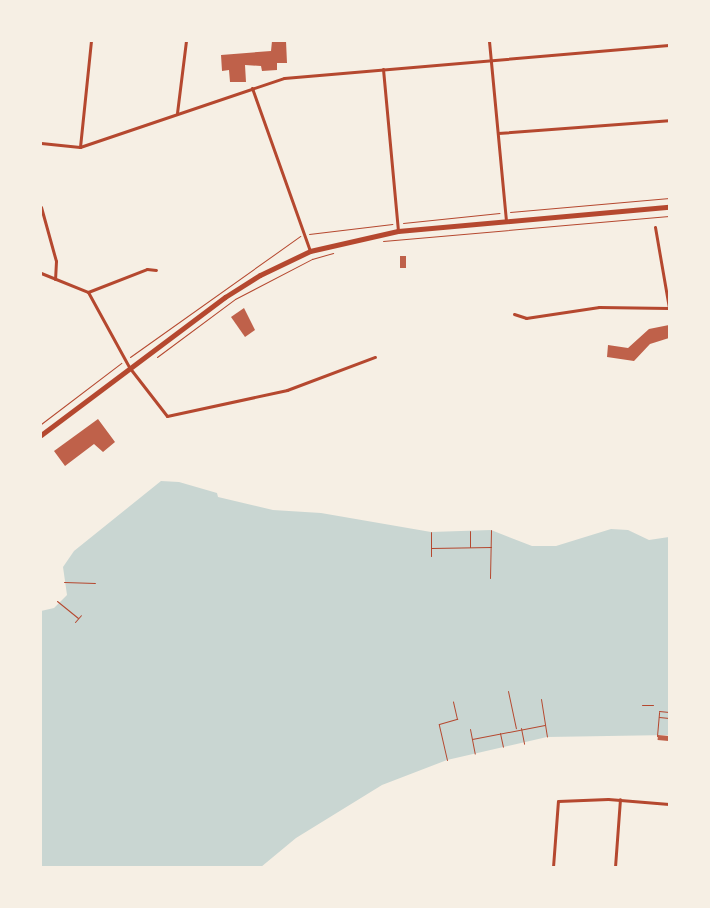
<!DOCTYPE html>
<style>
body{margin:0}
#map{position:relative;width:710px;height:908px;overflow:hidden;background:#f6efe4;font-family:"Nunito Sans",sans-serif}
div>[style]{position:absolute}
.water>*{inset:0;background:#c9d6d2}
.building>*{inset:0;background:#bf614a;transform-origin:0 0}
.path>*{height:1px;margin:-0.5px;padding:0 0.5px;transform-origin:0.5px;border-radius:0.5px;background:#b5482f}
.minor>*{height:3px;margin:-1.5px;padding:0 1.5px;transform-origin:1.5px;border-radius:1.5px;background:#b5482f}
.primary>*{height:5px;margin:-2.5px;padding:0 2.5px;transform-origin:2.5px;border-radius:2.5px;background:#b5482f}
span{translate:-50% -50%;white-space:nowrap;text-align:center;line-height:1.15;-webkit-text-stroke:5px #f6efe4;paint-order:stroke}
.frame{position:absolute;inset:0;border:42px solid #f6efe4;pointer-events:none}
</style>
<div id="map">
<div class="water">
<div style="clip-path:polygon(161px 481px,179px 482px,217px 493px,218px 497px,273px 510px,321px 513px,431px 532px,491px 530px,532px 546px,556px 546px,611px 529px,628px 530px,649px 540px,669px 537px,669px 735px,547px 737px,447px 760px,382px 785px,296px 838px,261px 867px,41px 867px,41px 611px,54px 608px,67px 595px,63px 567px,74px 551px)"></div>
</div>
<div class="building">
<div style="clip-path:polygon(272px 41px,286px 41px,287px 63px,277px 63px,277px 70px,262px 71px,261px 66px,245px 65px,246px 82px,230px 82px,229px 70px,222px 71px,221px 55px,271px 51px)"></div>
<div style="left:400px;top:256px;width:6px;height:12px"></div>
<div style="clip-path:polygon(244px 308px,255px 330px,245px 337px,231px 317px)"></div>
<div style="clip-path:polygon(669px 325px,669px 338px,650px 344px,634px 361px,607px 357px,608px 345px,628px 348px,649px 329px)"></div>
<div style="clip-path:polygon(98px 419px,115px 442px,103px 452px,94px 444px,65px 466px,54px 451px)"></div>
<div style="left:658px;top:735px;width:11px;height:5px;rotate:5deg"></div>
</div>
<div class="path">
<div style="left:510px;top:212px;width:160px;rotate:-5deg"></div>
<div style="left:403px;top:223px;width:97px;rotate:-5.9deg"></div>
<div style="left:309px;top:234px;width:84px;rotate:-6.9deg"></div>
<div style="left:383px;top:241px;width:287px;rotate:-5deg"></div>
<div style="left:130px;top:357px;width:209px;rotate:-35.4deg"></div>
<div style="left:157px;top:357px;width:97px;rotate:-36.6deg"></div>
<div style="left:235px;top:299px;width:87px;rotate:-27.5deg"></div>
<div style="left:312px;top:259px;width:22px;rotate:-16deg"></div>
<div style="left:41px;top:424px;width:101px;rotate:-37.3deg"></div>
<div style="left:470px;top:531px;width:16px;rotate:90deg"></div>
<div style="left:431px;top:532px;width:24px;rotate:90deg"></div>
<div style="left:431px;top:548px;width:60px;rotate:-1deg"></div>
<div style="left:490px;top:578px;width:48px;rotate:-88.8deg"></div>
<div style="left:64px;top:582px;width:31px;rotate:2deg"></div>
<div style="left:57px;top:601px;width:27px;rotate:39deg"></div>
<div style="left:75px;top:622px;width:9px;rotate:-49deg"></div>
<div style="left:508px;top:691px;width:38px;rotate:78deg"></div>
<div style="left:541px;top:699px;width:38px;rotate:81deg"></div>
<div style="left:642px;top:705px;width:11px"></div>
<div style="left:659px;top:711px;width:10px;rotate:6deg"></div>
<div style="left:659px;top:717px;width:10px;rotate:6deg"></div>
<div style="left:521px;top:728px;width:16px;rotate:79deg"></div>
<div style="left:470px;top:729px;width:25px;rotate:79deg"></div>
<div style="left:500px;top:733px;width:14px;rotate:78deg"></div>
<div style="left:657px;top:736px;width:24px;rotate:-85deg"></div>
<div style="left:472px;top:739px;width:74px;rotate:-10.9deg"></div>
<div style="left:447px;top:760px;width:37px;rotate:-103deg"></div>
<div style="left:439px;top:724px;width:19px;rotate:-16deg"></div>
<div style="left:457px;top:719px;width:18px;rotate:-103deg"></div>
</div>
<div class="minor">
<div style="left:489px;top:41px;width:181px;rotate:84.6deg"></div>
<div style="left:383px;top:69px;width:163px;rotate:84.7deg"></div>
<div style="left:252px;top:88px;width:173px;rotate:70.4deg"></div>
<div style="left:177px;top:113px;width:73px;rotate:-82.9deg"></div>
<div style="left:498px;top:133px;width:171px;rotate:-4.3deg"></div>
<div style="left:41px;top:143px;width:39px;rotate:6deg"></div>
<div style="left:80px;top:147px;width:215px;rotate:-18.7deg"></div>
<div style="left:284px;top:78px;width:386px;rotate:-4.9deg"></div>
<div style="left:80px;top:147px;width:107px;rotate:-84.1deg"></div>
<div style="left:41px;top:207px;width:56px;rotate:74.5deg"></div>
<div style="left:56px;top:261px;width:18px;rotate:93deg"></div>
<div style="left:655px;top:227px;width:82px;rotate:80.2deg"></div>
<div style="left:41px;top:273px;width:51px;rotate:22deg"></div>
<div style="left:88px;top:292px;width:85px;rotate:61.3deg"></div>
<div style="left:129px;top:367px;width:62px;rotate:52.2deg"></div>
<div style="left:167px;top:416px;width:123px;rotate:-12.2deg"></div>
<div style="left:287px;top:390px;width:94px;rotate:-20.6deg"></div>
<div style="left:88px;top:292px;width:63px;rotate:-21.3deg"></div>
<div style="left:147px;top:269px;width:9px;rotate:6deg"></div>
<div style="left:514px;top:314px;width:13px;rotate:18deg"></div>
<div style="left:526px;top:318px;width:74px;rotate:-8.6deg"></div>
<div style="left:599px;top:307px;width:70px;rotate:0.8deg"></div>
<div style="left:553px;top:867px;width:66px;rotate:-85.7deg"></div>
<div style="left:558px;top:801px;width:50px;rotate:-2.3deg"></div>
<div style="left:608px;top:799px;width:61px;rotate:4.7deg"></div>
<div style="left:615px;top:867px;width:68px;rotate:-85.8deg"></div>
</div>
<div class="primary">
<div style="left:41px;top:435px;width:230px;rotate:-36.9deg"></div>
<div style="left:225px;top:297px;width:41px;rotate:-32.2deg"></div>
<div style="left:260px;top:275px;width:55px;rotate:-25.6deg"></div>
<div style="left:310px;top:251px;width:90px;rotate:-12.8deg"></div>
<div style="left:398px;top:231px;width:272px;rotate:-5.1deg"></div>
</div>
<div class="frame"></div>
</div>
